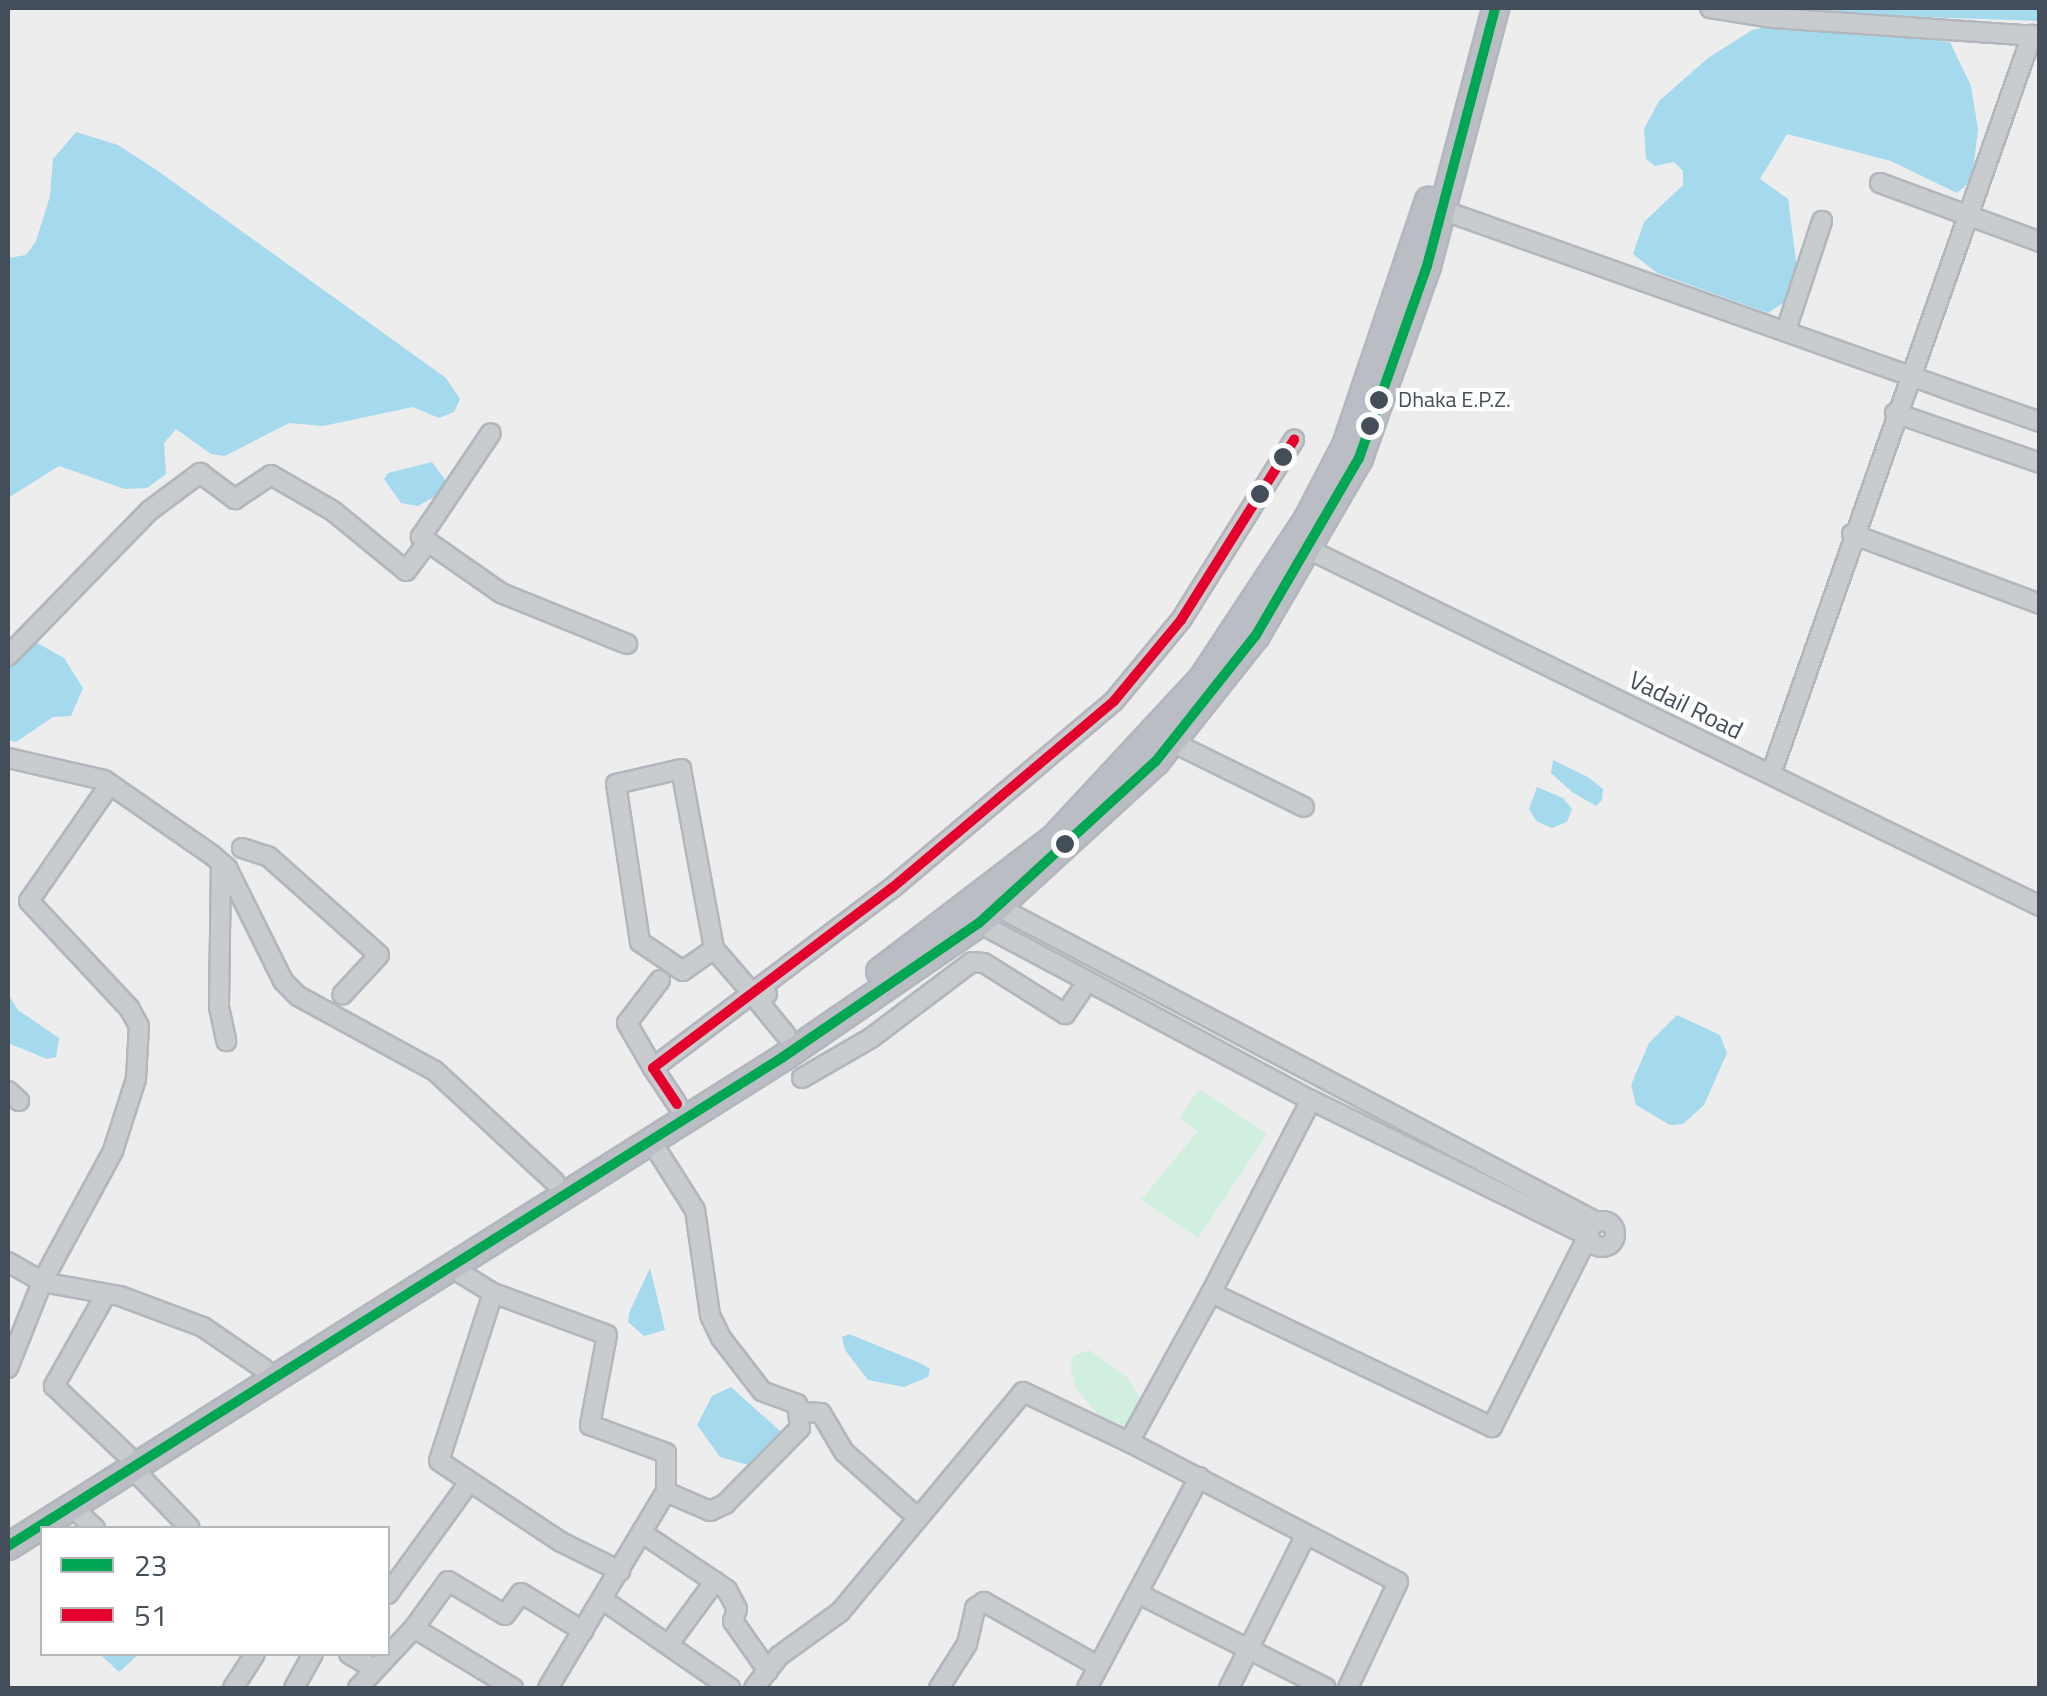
<!DOCTYPE html>
<style>
body{margin:0}
#map{position:relative;width:2047px;height:1696px;overflow:hidden;background:#eeeded;font-family:"Titillium Web",sans-serif}
div>[style]{position:absolute}
.green>*{inset:0;background:#d0efde}
.water>*{inset:0;background:#a4d9ee}
.roads{filter:drop-shadow(2px 0 #b2b6bd) drop-shadow(-2px 0 #b2b6bd) drop-shadow(0 2px #b2b6bd) drop-shadow(0 -2px #b2b6bd)}
.minor>*{height:18px;margin:-9px;padding:0 9px;transform-origin:9px;border-radius:9px;background:#c9cccf}
.minor>.ring{margin:-9px;padding:0;box-sizing:content-box;background:none;border:18px solid #c9cccf;border-radius:50%}
.highway>*{height:25px;margin:-12.5px;padding:0 12.5px;transform-origin:12.5px;border-radius:12.5px;background:#babec4}
.bus-1>*{height:10px;margin:-5px;padding:0 5px;transform-origin:5px;border-radius:5px;background:#00a651}
.bus-2>*{height:10px;margin:-5px;padding:0 5px;transform-origin:5px;border-radius:5px;background:#e4002b}
.dots>*{width:28px;height:28px;translate:-50% -50%;box-sizing:border-box;border:5px solid #fff;border-radius:50%}
span{translate:-50% -50%;white-space:nowrap;text-align:center;line-height:1.15;-webkit-text-stroke:8px #fff;paint-order:stroke}
.bus-label{font-size:22px;color:#444e5a}
.left{translate:0 -50%;text-align:left}
.street-label{font-size:25px;color:#444e5a}
.frame{position:absolute;inset:0;border:10px solid #444e5a;pointer-events:none}
.legend{position:absolute;left:40px;top:1526px;width:350px;height:130px;box-sizing:border-box;background:#fff;border:2px solid #b4b8bd;margin:0;padding:12px 18px;list-style:none;font-size:30px;color:#444e5a}
.legend li{display:flex;align-items:center;gap:20px;height:50px}
.legend b{width:50px;border:2px solid #b4b8bd}
</style>
<div id="map">
<div class="green">
<div style="clip-path:polygon(1199px 1089px,1267px 1134px,1198px 1238px,1141px 1200px,1198px 1131px,1179px 1118px)"></div>
<div style="clip-path:polygon(1089px 1350px,1128px 1378px,1142px 1402px,1126px 1426px,1100px 1417px,1076px 1388px,1070px 1367px,1073px 1356px)"></div>
</div>
<div class="water">
<div style="clip-path:polygon(1777px 8px,2039px 8px,2040px 21px,1806px 13px)"></div>
<div style="clip-path:polygon(1779px 24px,1950px 42px,1971px 86px,1978px 129px,1972px 180px,1957px 193px,1891px 161px,1787px 134px,1760px 179px,1788px 199px,1797px 268px,1783px 303px,1768px 313px,1657px 273px,1633px 254px,1644px 222px,1683px 185px,1683px 171px,1674px 162px,1655px 166px,1646px 159px,1644px 129px,1659px 101px,1708px 58px,1752px 30px)"></div>
<div style="clip-path:polygon(76px 132px,118px 145px,158px 171px,446px 378px,460px 399px,454px 412px,439px 418px,413px 407px,323px 426px,289px 423px,225px 456px,211px 454px,176px 429px,164px 443px,166px 474px,147px 488px,125px 489px,59px 466px,8px 498px,8px 258px,26px 255px,36px 241px,50px 196px,53px 159px)"></div>
<div style="clip-path:polygon(432px 462px,446px 481px,441px 493px,418px 506px,401px 503px,384px 479px,388px 473px)"></div>
<div style="clip-path:polygon(32px 640px,64px 658px,83px 688px,71px 716px,53px 717px,16px 742px,8px 740px,8px 666px)"></div>
<div style="clip-path:polygon(1553px 760px,1588px 777px,1603px 789px,1602px 800px,1596px 806px,1572px 792px,1551px 773px)"></div>
<div style="clip-path:polygon(1537px 787px,1563px 798px,1572px 809px,1567px 822px,1552px 828px,1536px 821px,1529px 809px)"></div>
<div style="clip-path:polygon(8px 994px,18px 1010px,59px 1038px,56px 1057px,47px 1059px,8px 1043px)"></div>
<div style="clip-path:polygon(1677px 1015px,1720px 1035px,1727px 1053px,1704px 1105px,1683px 1124px,1670px 1125px,1636px 1105px,1631px 1085px,1649px 1043px)"></div>
<div style="clip-path:polygon(650px 1268px,665px 1330px,644px 1336px,628px 1322px,629px 1313px)"></div>
<div style="clip-path:polygon(849px 1334px,920px 1363px,930px 1369px,928px 1377px,904px 1387px,868px 1380px,845px 1350px,842px 1337px)"></div>
<div style="clip-path:polygon(731px 1387px,780px 1431px,752px 1466px,720px 1457px,697px 1425px,712px 1396px)"></div>
<div style="clip-path:polygon(100px 1654px,139px 1654px,119px 1672px)"></div>
</div>
<div class="roads">
<div class="minor">
<div style="left:1710px;top:8px;width:64px;rotate:9deg"></div>
<div style="left:1773px;top:18px;width:268px;rotate:3.9deg"></div>
<div style="left:1880px;top:183px;width:171px;rotate:20.2deg"></div>
<div style="left:1442px;top:210px;width:634px;rotate:19.52deg"></div>
<div style="left:1786px;top:330px;width:115px;rotate:-71.7deg"></div>
<div style="left:1895px;top:413px;width:153px;rotate:19deg"></div>
<div style="left:1852px;top:534px;width:201px;rotate:20.4deg"></div>
<div style="left:428px;top:542px;width:9px;rotate:-144deg"></div>
<div style="left:421px;top:537px;width:125px;rotate:-56.1deg"></div>
<div style="left:1310px;top:550px;width:812px;rotate:26deg"></div>
<div style="left:8px;top:656px;width:202px;rotate:-45.8deg"></div>
<div style="left:149px;top:511px;width:64px;rotate:-36.7deg"></div>
<div style="left:200px;top:473px;width:44px;rotate:36.6deg"></div>
<div style="left:235px;top:499px;width:43px;rotate:-33.7deg"></div>
<div style="left:271px;top:475px;width:72px;rotate:30.1deg"></div>
<div style="left:333px;top:511px;width:94px;rotate:39.4deg"></div>
<div style="left:406px;top:571px;width:36px;rotate:-53deg"></div>
<div style="left:428px;top:542px;width:89px;rotate:34.9deg"></div>
<div style="left:501px;top:593px;width:136px;rotate:22deg"></div>
<div style="left:1172px;top:742px;width:147px;rotate:26.2deg"></div>
<div style="left:8px;top:758px;width:98px;rotate:12.9deg"></div>
<div style="left:104px;top:780px;width:131px;rotate:34.8deg"></div>
<div style="left:212px;top:855px;width:20px;rotate:41deg"></div>
<div style="left:227px;top:868px;width:126px;rotate:63.6deg"></div>
<div style="left:283px;top:981px;width:21px;rotate:45deg"></div>
<div style="left:298px;top:996px;width:156px;rotate:28.7deg"></div>
<div style="left:435px;top:1071px;width:163px;rotate:42.8deg"></div>
<div style="left:1771px;top:774px;width:784px;rotate:-70.55deg"></div>
<div style="left:242px;top:848px;width:28px;rotate:18deg"></div>
<div style="left:269px;top:857px;width:147px;rotate:41.7deg"></div>
<div style="left:379px;top:955px;width:54px;rotate:132.8deg"></div>
<div style="left:221px;top:863px;width:144px;rotate:90.8deg"></div>
<div style="left:219px;top:1007px;width:35px;rotate:78deg"></div>
<div style="left:998px;top:907px;width:677px;rotate:27.74deg"></div>
<div style="left:979px;top:923px;width:376px;rotate:28.1deg"></div>
<div style="left:1311px;top:1100px;width:309px;rotate:26.1deg"></div>
<div style="left:1588px;top:1236px;width:214px;rotate:116.7deg"></div>
<div style="left:1492px;top:1427px;width:311px;rotate:-154.5deg"></div>
<div style="left:1211px;top:1293px;width:217px;rotate:-62.6deg"></div>
<div style="left:714px;top:949px;width:38px;rotate:145deg"></div>
<div style="left:683px;top:971px;width:52px;rotate:-146deg"></div>
<div style="left:640px;top:942px;width:160px;rotate:-98.6deg"></div>
<div style="left:616px;top:784px;width:67px;rotate:-13deg"></div>
<div style="left:681px;top:769px;width:183px;rotate:79.6deg"></div>
<div style="left:714px;top:949px;width:67px;rotate:49.2deg"></div>
<div style="left:767px;top:994px;width:11px;rotate:142deg"></div>
<div style="left:758px;top:1001px;width:44px;rotate:50.5deg"></div>
<div style="left:653px;top:1068px;width:52px;rotate:-120deg"></div>
<div style="left:627px;top:1023px;width:54px;rotate:-52.5deg"></div>
<div style="left:802px;top:1078px;width:80px;rotate:-30.1deg"></div>
<div style="left:871px;top:1038px;width:126px;rotate:-37deg"></div>
<div style="left:972px;top:962px;width:12px;rotate:5deg"></div>
<div style="left:984px;top:963px;width:96px;rotate:32.2deg"></div>
<div style="left:1065px;top:1014px;width:40px;rotate:-55.1deg"></div>
<div style="left:8px;top:1091px;width:15px;rotate:42deg"></div>
<div style="left:677px;top:1104px;width:43px;rotate:-123.7deg"></div>
<div style="left:653px;top:1068px;width:299px;rotate:-37deg"></div>
<div style="left:892px;top:888px;width:290px;rotate:-40.1deg"></div>
<div style="left:1114px;top:701px;width:105px;rotate:-50.4deg"></div>
<div style="left:1181px;top:620px;width:213px;rotate:-57.9deg"></div>
<div class="ring" style="left:1589px;top:1221px;width:8px;height:8px"></div>
<div style="left:8px;top:1262px;width:39px;rotate:30deg"></div>
<div style="left:42px;top:1282px;width:79px;rotate:10.2deg"></div>
<div style="left:120px;top:1296px;width:89px;rotate:20.5deg"></div>
<div style="left:203px;top:1327px;width:74px;rotate:34.5deg"></div>
<div style="left:451px;top:1267px;width:49px;rotate:31.8deg"></div>
<div style="left:493px;top:1293px;width:176px;rotate:107.8deg"></div>
<div style="left:439px;top:1461px;width:146px;rotate:33.6deg"></div>
<div style="left:561px;top:1542px;width:66px;rotate:26.2deg"></div>
<div style="left:493px;top:1293px;width:121px;rotate:20.2deg"></div>
<div style="left:607px;top:1335px;width:92px;rotate:100.7deg"></div>
<div style="left:590px;top:1425px;width:81px;rotate:20.2deg"></div>
<div style="left:666px;top:1453px;width:39px;rotate:90deg"></div>
<div style="left:1211px;top:1293px;width:170px;rotate:118.8deg"></div>
<div style="left:1129px;top:1442px;width:303px;rotate:27.5deg"></div>
<div style="left:1398px;top:1582px;width:117px;rotate:115.3deg"></div>
<div style="left:106px;top:1294px;width:106px;rotate:119.5deg"></div>
<div style="left:54px;top:1386px;width:100px;rotate:43.4deg"></div>
<div style="left:8px;top:1368px;width:92px;rotate:-68.4deg"></div>
<div style="left:42px;top:1282px;width:149px;rotate:-61.5deg"></div>
<div style="left:113px;top:1151px;width:76px;rotate:-72.3deg"></div>
<div style="left:136px;top:1079px;width:53px;rotate:-86.8deg"></div>
<div style="left:139px;top:1026px;width:21px;rotate:-119deg"></div>
<div style="left:129px;top:1008px;width:146px;rotate:-133.1deg"></div>
<div style="left:29px;top:901px;width:142px;rotate:-55.3deg"></div>
<div style="left:802px;top:1412px;width:19px;rotate:3deg"></div>
<div style="left:821px;top:1413px;width:45px;rotate:59.5deg"></div>
<div style="left:844px;top:1452px;width:98px;rotate:41.7deg"></div>
<div style="left:132px;top:1468px;width:83px;rotate:46deg"></div>
<div style="left:71px;top:1506px;width:33px;rotate:43deg"></div>
<div style="left:642px;top:1533px;width:102px;rotate:33.8deg"></div>
<div style="left:727px;top:1590px;width:21px;rotate:62deg"></div>
<div style="left:737px;top:1609px;width:13px;rotate:108deg"></div>
<div style="left:733px;top:1621px;width:61px;rotate:55deg"></div>
<div style="left:388px;top:1594px;width:136px;rotate:-54deg"></div>
<div style="left:1139px;top:1594px;width:209px;rotate:26.7deg"></div>
<div style="left:603px;top:1600px;width:155px;rotate:34.7deg"></div>
<div style="left:414px;top:1628px;width:58px;rotate:-54.1deg"></div>
<div style="left:448px;top:1581px;width:66px;rotate:30.8deg"></div>
<div style="left:505px;top:1615px;width:27px;rotate:-54deg"></div>
<div style="left:521px;top:1593px;width:73px;rotate:31.5deg"></div>
<div style="left:671px;top:1641px;width:74px;rotate:-53.7deg"></div>
<div style="left:349px;top:1654px;width:28px;rotate:30deg"></div>
<div style="left:233px;top:1688px;width:40px;rotate:-57.1deg"></div>
<div style="left:294px;top:1688px;width:39px;rotate:-61deg"></div>
<div style="left:358px;top:1688px;width:82px;rotate:-47deg"></div>
<div style="left:414px;top:1628px;width:116px;rotate:31.2deg"></div>
<div style="left:548px;top:1688px;width:229px;rotate:-59deg"></div>
<div style="left:666px;top:1492px;width:48px;rotate:23.4deg"></div>
<div style="left:710px;top:1511px;width:17px;rotate:-25deg"></div>
<div style="left:725px;top:1504px;width:107px;rotate:-45.4deg"></div>
<div style="left:800px;top:1428px;width:24px;rotate:-97deg"></div>
<div style="left:797px;top:1404px;width:37px;rotate:-160deg"></div>
<div style="left:762px;top:1391px;width:67px;rotate:-127.7deg"></div>
<div style="left:721px;top:1338px;width:25px;rotate:-116deg"></div>
<div style="left:710px;top:1315px;width:106px;rotate:-98.1deg"></div>
<div style="left:695px;top:1210px;width:84px;rotate:-122.4deg"></div>
<div style="left:754px;top:1688px;width:41px;rotate:-52deg"></div>
<div style="left:779px;top:1656px;width:75px;rotate:-35.8deg"></div>
<div style="left:840px;top:1612px;width:286px;rotate:-50.2deg"></div>
<div style="left:1023px;top:1392px;width:117px;rotate:25.3deg"></div>
<div style="left:939px;top:1688px;width:52px;rotate:-57.5deg"></div>
<div style="left:967px;top:1644px;width:37px;rotate:-77deg"></div>
<div style="left:975px;top:1608px;width:11px;rotate:-34deg"></div>
<div style="left:984px;top:1602px;width:131px;rotate:29.3deg"></div>
<div style="left:1087px;top:1688px;width:239px;rotate:-62deg"></div>
<div style="left:1229px;top:1688px;width:172px;rotate:-63.4deg"></div>
</div>
<div class="highway">
<div style="left:879px;top:971px;width:219px;rotate:-37.4deg"></div>
<div style="left:1053px;top:838px;width:217px;rotate:-47.1deg"></div>
<div style="left:1201px;top:679px;width:191px;rotate:-56.6deg"></div>
<div style="left:1306px;top:520px;width:85px;rotate:-62.5deg"></div>
<div style="left:1345px;top:445px;width:259px;rotate:-71.3deg"></div>
<div style="left:8px;top:1546px;width:916px;rotate:-32.25deg"></div>
<div style="left:783px;top:1057px;width:237px;rotate:-34.4deg"></div>
<div style="left:979px;top:923px;width:240px;rotate:-42.5deg"></div>
<div style="left:1156px;top:761px;width:161px;rotate:-51.6deg"></div>
<div style="left:1256px;top:635px;width:205px;rotate:-59.8deg"></div>
<div style="left:1359px;top:458px;width:204px;rotate:-70.5deg"></div>
<div style="left:1427px;top:266px;width:267px;rotate:-75.2deg"></div>
</div>
</div>
<div class="bus-1">
<div style="left:8px;top:1546px;width:916px;rotate:-32.25deg"></div>
<div style="left:783px;top:1057px;width:237px;rotate:-34.4deg"></div>
<div style="left:979px;top:923px;width:240px;rotate:-42.5deg"></div>
<div style="left:1156px;top:761px;width:161px;rotate:-51.6deg"></div>
<div style="left:1256px;top:635px;width:205px;rotate:-59.8deg"></div>
<div style="left:1359px;top:458px;width:204px;rotate:-70.5deg"></div>
<div style="left:1427px;top:266px;width:267px;rotate:-75.2deg"></div>
</div>
<div class="bus-2">
<div style="left:677px;top:1104px;width:43px;rotate:-123.7deg"></div>
<div style="left:653px;top:1068px;width:299px;rotate:-37deg"></div>
<div style="left:892px;top:888px;width:290px;rotate:-40.1deg"></div>
<div style="left:1114px;top:701px;width:105px;rotate:-50.4deg"></div>
<div style="left:1181px;top:620px;width:213px;rotate:-57.9deg"></div>
</div>
<div class="dots">
<div style="left:1379px;top:400px;background:#444e5a"></div>
<div style="left:1370px;top:426px;background:#444e5a"></div>
<div style="left:1283px;top:457px;background:#444e5a"></div>
<div style="left:1260px;top:494px;background:#444e5a"></div>
<div style="left:1065px;top:844px;background:#444e5a"></div>
</div>
<div class="bus-label">
<span class="left" style="left:1398px;top:400px">Dhaka E.P.Z.</span>
</div>
<div class="street-label">
<span style="left:1686px;top:705px;rotate:26deg">Vadail Road</span>
</div>
<div class="frame"></div>
<ul class="legend">
<li><b style="height:12px;background:#00a651"></b>23</li>
<li><b style="height:12px;background:#e4002b"></b>51</li>
</ul>
</div>
